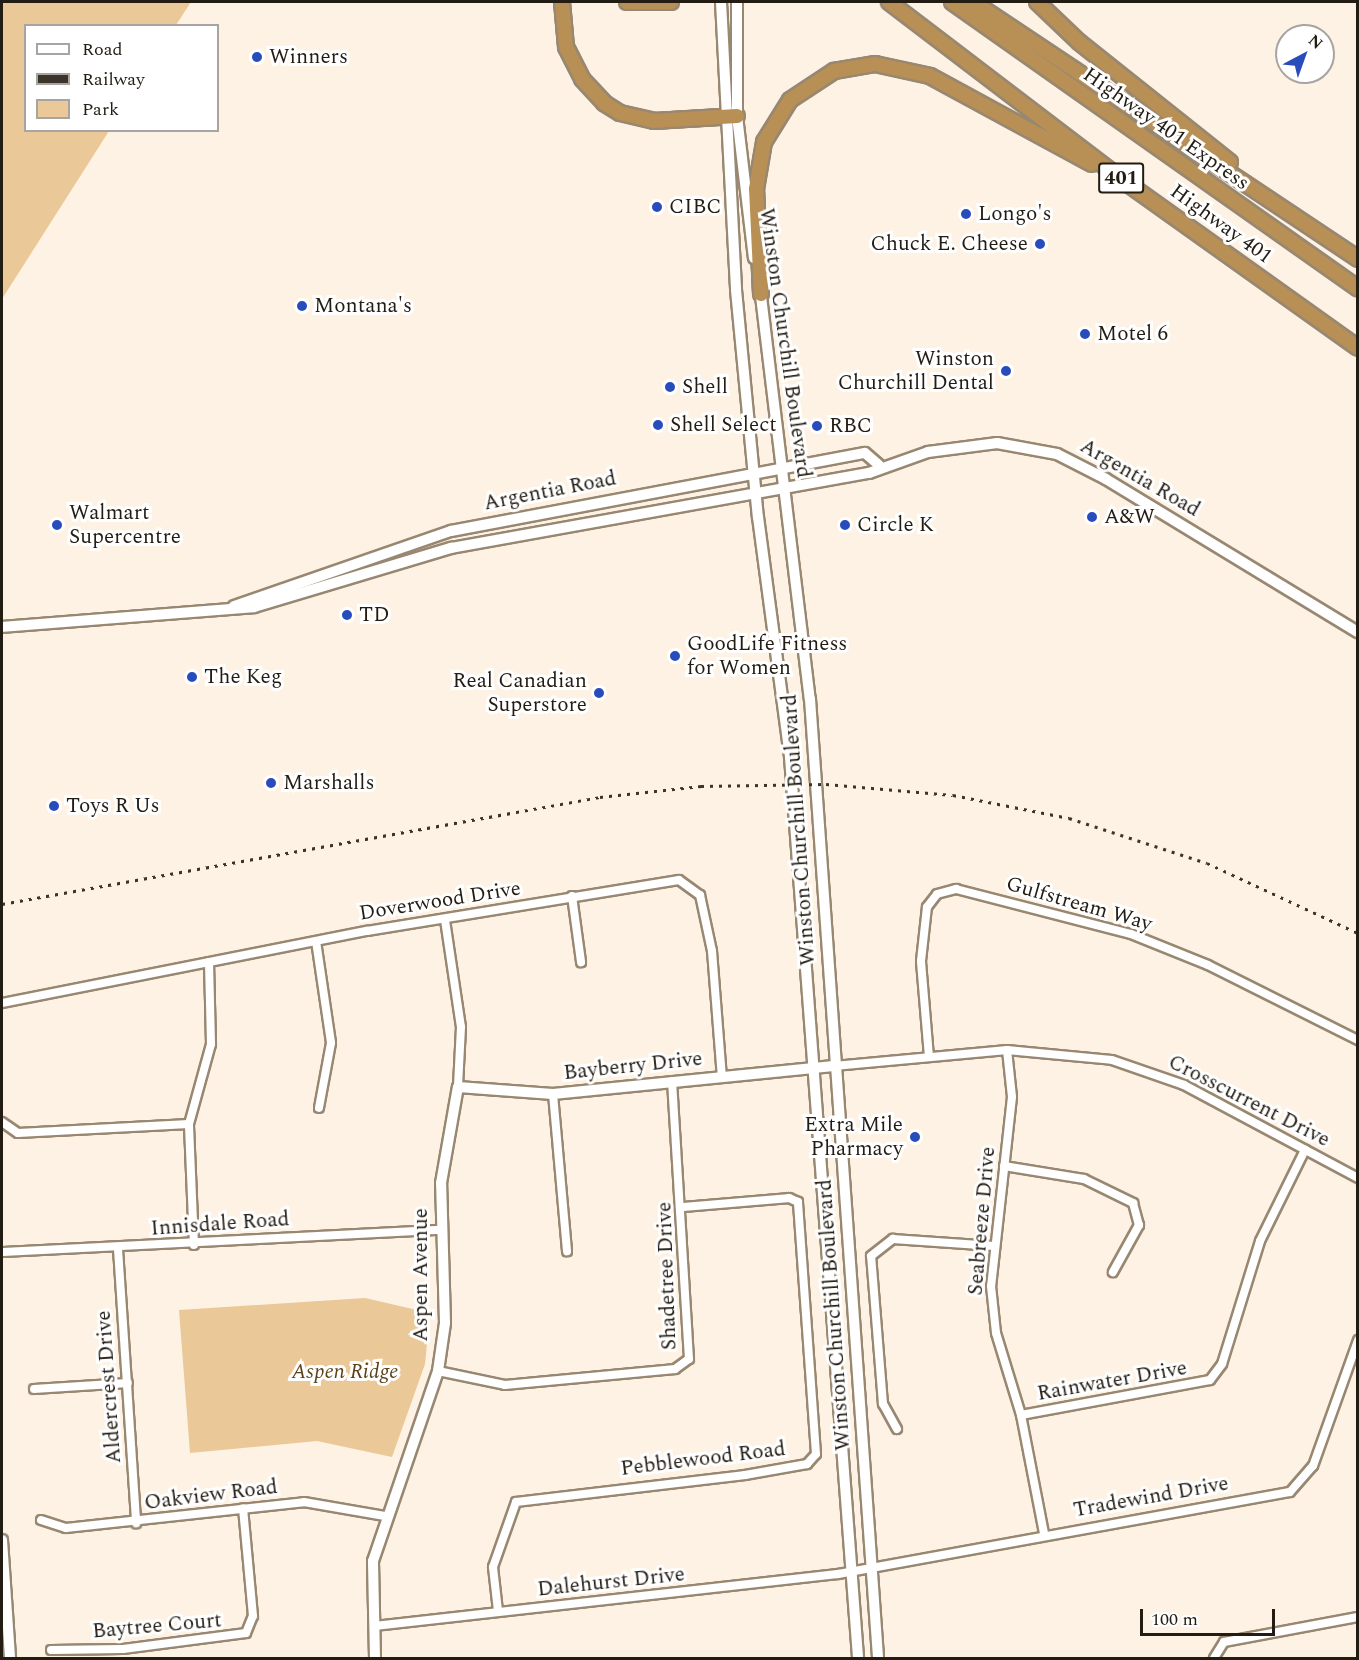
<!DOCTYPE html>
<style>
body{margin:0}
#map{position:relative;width:1359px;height:1660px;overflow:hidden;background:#fdf2e3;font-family:Spectral,serif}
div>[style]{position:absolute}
.green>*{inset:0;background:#ebc897}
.roads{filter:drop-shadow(2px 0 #988771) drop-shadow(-2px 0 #988771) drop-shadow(0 2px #988771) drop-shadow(0 -2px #988771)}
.street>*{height:8px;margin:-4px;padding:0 4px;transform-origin:4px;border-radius:4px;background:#fff}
.secondary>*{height:10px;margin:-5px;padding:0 5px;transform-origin:5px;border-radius:5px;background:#fff}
.highway>*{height:14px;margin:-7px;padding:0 7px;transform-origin:7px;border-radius:7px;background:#b89055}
.rail>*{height:3px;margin-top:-1.5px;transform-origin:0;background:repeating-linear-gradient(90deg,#3a342a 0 3px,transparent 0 9px)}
.dots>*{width:16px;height:16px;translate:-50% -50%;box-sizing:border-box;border:3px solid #fff;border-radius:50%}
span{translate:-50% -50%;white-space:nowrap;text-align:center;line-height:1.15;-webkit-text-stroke:6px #fff;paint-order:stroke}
.shield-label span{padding:2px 4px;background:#fff;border:2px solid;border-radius:4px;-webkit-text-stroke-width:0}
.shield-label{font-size:20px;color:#221c13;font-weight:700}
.poi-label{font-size:21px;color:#221c13}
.left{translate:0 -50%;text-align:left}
.right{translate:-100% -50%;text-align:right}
.street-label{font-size:21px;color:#221c13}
.park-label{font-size:21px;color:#5c421a;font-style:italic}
.frame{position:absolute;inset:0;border:3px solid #221c13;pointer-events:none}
.legend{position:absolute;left:24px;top:24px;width:195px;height:108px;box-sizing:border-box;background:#fff;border:2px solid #a7a4a1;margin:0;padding:8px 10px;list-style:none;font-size:18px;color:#221c13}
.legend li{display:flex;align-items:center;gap:12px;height:30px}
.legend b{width:30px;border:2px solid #a7a4a1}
.north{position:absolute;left:1275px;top:24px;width:60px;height:60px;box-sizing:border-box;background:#fff;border:2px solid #a7a4a1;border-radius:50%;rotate:41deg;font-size:16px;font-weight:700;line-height:24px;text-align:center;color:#221c13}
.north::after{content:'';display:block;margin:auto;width:21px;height:27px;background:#284cbb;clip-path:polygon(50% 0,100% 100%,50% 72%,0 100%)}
.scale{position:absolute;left:1140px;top:1609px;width:135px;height:27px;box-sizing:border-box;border:3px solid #221c13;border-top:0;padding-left:8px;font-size:18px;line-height:21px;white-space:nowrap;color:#221c13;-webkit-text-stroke:4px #fff;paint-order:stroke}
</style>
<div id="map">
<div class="green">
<div style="clip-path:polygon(2px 2px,191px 2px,176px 25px,26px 26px,26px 130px,109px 131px,2px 299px)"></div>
<div style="clip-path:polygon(365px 1298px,430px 1313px,425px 1364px,392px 1457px,317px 1441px,190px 1453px,179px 1310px)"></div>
</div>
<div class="roads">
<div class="street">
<div style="left:572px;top:896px;width:67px;rotate:82.2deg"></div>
<div style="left:445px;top:920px;width:108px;rotate:81.5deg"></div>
<div style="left:461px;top:1027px;width:60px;rotate:92.9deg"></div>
<div style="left:316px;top:941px;width:103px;rotate:81.6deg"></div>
<div style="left:331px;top:1043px;width:66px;rotate:100.5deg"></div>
<div style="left:2px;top:1003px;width:372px;rotate:-11.2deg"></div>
<div style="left:367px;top:931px;width:316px;rotate:-9.3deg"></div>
<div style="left:679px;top:880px;width:26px;rotate:36deg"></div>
<div style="left:700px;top:895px;width:57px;rotate:77.9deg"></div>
<div style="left:712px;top:951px;width:126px;rotate:85.5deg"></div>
<div style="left:1007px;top:1050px;width:47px;rotate:83.9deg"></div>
<div style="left:1012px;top:1097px;width:190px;rotate:96.3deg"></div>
<div style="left:991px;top:1286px;width:47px;rotate:83.9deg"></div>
<div style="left:996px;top:1333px;width:86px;rotate:73deg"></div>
<div style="left:1021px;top:1415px;width:120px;rotate:79deg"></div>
<div style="left:929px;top:1057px;width:96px;rotate:-94.8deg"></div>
<div style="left:921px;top:961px;width:54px;rotate:-83.7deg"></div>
<div style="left:927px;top:907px;width:16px;rotate:-52deg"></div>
<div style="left:937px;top:894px;width:20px;rotate:-15deg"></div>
<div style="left:956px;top:889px;width:181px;rotate:14.4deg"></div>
<div style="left:1131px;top:934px;width:83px;rotate:21.9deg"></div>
<div style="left:1208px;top:965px;width:168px;rotate:26.6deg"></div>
<div style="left:834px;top:1066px;width:174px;rotate:-5.3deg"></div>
<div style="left:1007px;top:1050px;width:105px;rotate:5.4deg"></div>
<div style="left:1112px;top:1060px;width:76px;rotate:19.1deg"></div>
<div style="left:1184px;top:1085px;width:197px;rotate:28.1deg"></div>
<div style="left:553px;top:1094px;width:158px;rotate:84.9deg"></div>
<div style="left:2px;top:1122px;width:19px;rotate:35deg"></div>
<div style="left:18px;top:1133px;width:171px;rotate:-3deg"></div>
<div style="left:1004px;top:1166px;width:81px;rotate:9.2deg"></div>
<div style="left:1084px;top:1179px;width:55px;rotate:26.1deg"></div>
<div style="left:1133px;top:1203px;width:23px;rotate:75deg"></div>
<div style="left:1139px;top:1225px;width:54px;rotate:119deg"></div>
<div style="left:194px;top:1245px;width:121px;rotate:-92.4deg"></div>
<div style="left:189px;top:1124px;width:83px;rotate:-74.6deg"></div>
<div style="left:211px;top:1044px;width:82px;rotate:-91.4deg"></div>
<div style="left:118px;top:1249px;width:275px;rotate:86.2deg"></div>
<div style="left:2px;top:1252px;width:440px;rotate:-2.9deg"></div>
<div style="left:438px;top:1371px;width:68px;rotate:11.8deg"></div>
<div style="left:505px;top:1385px;width:171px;rotate:-5.4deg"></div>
<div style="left:675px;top:1369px;width:17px;rotate:-36deg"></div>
<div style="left:689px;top:1359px;width:278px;rotate:-93.5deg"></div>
<div style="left:34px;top:1389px;width:94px;rotate:-3.7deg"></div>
<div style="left:1021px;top:1415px;width:192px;rotate:-10.5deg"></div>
<div style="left:1210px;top:1380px;width:20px;rotate:-53deg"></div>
<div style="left:1222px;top:1364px;width:129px;rotate:-72.8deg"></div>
<div style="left:1260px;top:1241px;width:102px;rotate:-63.7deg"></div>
<div style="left:897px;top:1429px;width:29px;rotate:-119deg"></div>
<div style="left:883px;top:1404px;width:148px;rotate:-94.6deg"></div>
<div style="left:871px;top:1256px;width:28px;rotate:-38deg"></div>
<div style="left:893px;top:1239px;width:101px;rotate:4deg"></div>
<div style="left:41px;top:1520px;width:26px;rotate:18deg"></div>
<div style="left:66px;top:1528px;width:239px;rotate:-6.2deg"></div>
<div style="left:304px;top:1502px;width:82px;rotate:9.8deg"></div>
<div style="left:498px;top:1611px;width:44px;rotate:-96.5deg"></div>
<div style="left:493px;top:1567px;width:69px;rotate:-70.5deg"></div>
<div style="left:516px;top:1502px;width:231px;rotate:-6.7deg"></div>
<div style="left:745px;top:1475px;width:63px;rotate:-10.1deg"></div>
<div style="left:807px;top:1464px;width:13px;rotate:-48deg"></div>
<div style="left:816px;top:1454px;width:253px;rotate:-94.1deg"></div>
<div style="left:798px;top:1202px;width:10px;rotate:-156deg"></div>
<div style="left:789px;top:1198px;width:105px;rotate:175.1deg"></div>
<div style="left:374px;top:1626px;width:467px;rotate:-6.4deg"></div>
<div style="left:838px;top:1574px;width:459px;rotate:-10.3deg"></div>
<div style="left:1290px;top:1492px;width:35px;rotate:-49deg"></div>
<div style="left:1313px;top:1466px;width:134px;rotate:-70.3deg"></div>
<div style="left:51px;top:1650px;width:72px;rotate:-0.8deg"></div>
<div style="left:123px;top:1649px;width:124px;rotate:-7.4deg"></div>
<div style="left:246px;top:1633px;width:18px;rotate:-68deg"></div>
<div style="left:253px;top:1616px;width:108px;rotate:-95.3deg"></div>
<div style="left:1214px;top:1658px;width:19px;rotate:-58deg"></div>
<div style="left:1224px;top:1642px;width:136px;rotate:-10.6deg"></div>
</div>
<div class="secondary">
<div style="left:721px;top:2px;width:288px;rotate:87deg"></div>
<div style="left:736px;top:290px;width:228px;rotate:84.5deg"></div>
<div style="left:758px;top:517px;width:242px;rotate:82.4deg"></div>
<div style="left:790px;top:757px;width:904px;rotate:85.68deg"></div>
<div style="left:737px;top:2px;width:114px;rotate:90deg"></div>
<div style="left:737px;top:116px;width:143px;rotate:83.2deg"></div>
<div style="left:760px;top:288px;width:414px;rotate:83.1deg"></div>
<div style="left:810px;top:699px;width:961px;rotate:85.94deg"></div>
<div style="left:234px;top:606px;width:230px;rotate:-19.1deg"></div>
<div style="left:451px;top:531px;width:421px;rotate:-10.7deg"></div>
<div style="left:865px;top:453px;width:18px;rotate:41deg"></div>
<div style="left:2px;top:627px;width:253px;rotate:-4.5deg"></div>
<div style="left:254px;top:607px;width:206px;rotate:-16.7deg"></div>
<div style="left:451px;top:548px;width:425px;rotate:-10.2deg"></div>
<div style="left:869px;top:473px;width:63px;rotate:-19.6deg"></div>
<div style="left:928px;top:452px;width:70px;rotate:-7.4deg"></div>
<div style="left:997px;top:443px;width:61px;rotate:10.4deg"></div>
<div style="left:1057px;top:454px;width:55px;rotate:27deg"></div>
<div style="left:1106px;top:479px;width:295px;rotate:31.3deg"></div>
<div style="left:2px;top:1540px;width:118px;rotate:86.1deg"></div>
<div style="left:375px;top:1658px;width:97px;rotate:-91.2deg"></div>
<div style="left:373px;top:1561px;width:201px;rotate:-71.1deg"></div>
<div style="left:438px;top:1371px;width:49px;rotate:-81.7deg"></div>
<div style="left:445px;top:1323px;width:140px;rotate:-91.6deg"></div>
<div style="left:441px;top:1183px;width:97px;rotate:-80deg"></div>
<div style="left:458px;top:1087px;width:95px;rotate:4.2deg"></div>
<div style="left:553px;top:1094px;width:282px;rotate:-5.7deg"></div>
</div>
<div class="highway">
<div style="left:562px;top:2px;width:45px;rotate:84.9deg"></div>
<div style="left:566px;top:47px;width:36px;rotate:63deg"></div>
<div style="left:582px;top:79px;width:33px;rotate:47deg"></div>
<div style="left:604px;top:103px;width:19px;rotate:32deg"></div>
<div style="left:620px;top:113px;width:35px;rotate:13deg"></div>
<div style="left:654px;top:121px;width:83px;rotate:-3.4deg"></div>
<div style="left:627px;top:2px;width:44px"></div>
<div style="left:889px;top:2px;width:295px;rotate:37.3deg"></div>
<div style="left:1124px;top:181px;width:287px;rotate:35.5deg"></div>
<div style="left:952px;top:2px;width:497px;rotate:35.2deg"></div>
<div style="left:973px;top:2px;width:463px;rotate:33.7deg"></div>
<div style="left:1037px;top:2px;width:58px;rotate:43.6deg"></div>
<div style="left:1079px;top:42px;width:193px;rotate:38.5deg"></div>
<div style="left:761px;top:294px;width:105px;rotate:-92.7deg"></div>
<div style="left:756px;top:189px;width:48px;rotate:-80.3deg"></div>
<div style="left:764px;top:142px;width:49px;rotate:-58.2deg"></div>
<div style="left:790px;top:100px;width:53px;rotate:-33.4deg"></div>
<div style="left:834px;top:71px;width:42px;rotate:-9.7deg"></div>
<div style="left:875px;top:64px;width:56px;rotate:12.3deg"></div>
<div style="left:930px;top:76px;width:184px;rotate:28.5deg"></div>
</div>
</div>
<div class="rail">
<div style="left:2px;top:904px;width:607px;rotate:-10.14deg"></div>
<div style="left:600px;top:797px;width:102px;rotate:-6.2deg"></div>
<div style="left:701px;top:786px;width:125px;rotate:-0.9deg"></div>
<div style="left:826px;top:784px;width:127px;rotate:5deg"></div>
<div style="left:953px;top:795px;width:118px;rotate:11.2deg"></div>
<div style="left:1069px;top:818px;width:145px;rotate:18.1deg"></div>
<div style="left:1207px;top:863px;width:166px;rotate:24.9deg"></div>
</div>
<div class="dots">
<div style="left:257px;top:57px;background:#284cbb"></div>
<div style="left:657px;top:207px;background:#284cbb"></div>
<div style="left:966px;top:214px;background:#284cbb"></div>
<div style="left:1040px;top:244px;background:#284cbb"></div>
<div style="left:302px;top:306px;background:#284cbb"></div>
<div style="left:1085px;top:334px;background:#284cbb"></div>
<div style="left:1006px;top:371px;background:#284cbb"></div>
<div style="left:670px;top:387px;background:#284cbb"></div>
<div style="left:658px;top:425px;background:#284cbb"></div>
<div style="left:817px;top:426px;background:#284cbb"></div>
<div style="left:1092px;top:517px;background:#284cbb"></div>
<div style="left:57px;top:525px;background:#284cbb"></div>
<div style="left:845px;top:525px;background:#284cbb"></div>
<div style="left:347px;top:615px;background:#284cbb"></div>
<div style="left:675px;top:656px;background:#284cbb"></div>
<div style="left:192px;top:677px;background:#284cbb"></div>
<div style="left:599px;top:693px;background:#284cbb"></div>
<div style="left:271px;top:783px;background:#284cbb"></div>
<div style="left:54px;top:806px;background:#284cbb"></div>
<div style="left:915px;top:1137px;background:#284cbb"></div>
</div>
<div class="shield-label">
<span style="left:1121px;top:178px">401</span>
</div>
<div class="poi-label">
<span class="left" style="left:269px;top:57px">Winners</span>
<span class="left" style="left:669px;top:207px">CIBC</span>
<span class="left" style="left:978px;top:214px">Longo's</span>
<span class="right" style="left:1028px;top:244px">Chuck E. Cheese</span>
<span class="left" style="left:314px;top:306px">Montana's</span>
<span class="left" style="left:1097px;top:334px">Motel 6</span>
<span class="right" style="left:994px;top:371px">Winston<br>Churchill Dental</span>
<span class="left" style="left:682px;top:387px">Shell</span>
<span class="left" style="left:670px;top:425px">Shell Select</span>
<span class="left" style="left:829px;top:426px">RBC</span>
<span class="left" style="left:69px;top:525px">Walmart<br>Supercentre</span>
<span class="left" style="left:1104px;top:517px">A&amp;W</span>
<span class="left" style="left:857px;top:525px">Circle K</span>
<span class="left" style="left:359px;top:615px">TD</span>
<span class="left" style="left:687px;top:656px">GoodLife Fitness<br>for Women</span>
<span class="left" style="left:204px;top:677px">The Keg</span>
<span class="right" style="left:587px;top:693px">Real Canadian<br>Superstore</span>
<span class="left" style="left:283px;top:783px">Marshalls</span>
<span class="left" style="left:66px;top:806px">Toys R Us</span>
<span class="right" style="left:903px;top:1137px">Extra Mile<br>Pharmacy</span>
</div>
<div class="street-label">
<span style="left:1166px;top:129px;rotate:35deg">Highway 401 Express</span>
<span style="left:1221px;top:224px;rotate:36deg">Highway 401</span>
<span style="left:785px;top:343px;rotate:82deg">Winston Churchill Boulevard</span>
<span style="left:1140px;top:478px;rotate:30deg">Argentia Road</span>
<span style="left:550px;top:491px;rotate:-11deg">Argentia Road</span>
<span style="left:799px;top:830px;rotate:-94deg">Winston Churchill Boulevard</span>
<span style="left:440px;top:901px;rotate:-9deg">Doverwood Drive</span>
<span style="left:1079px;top:904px;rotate:16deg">Gulfstream Way</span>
<span style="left:633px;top:1066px;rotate:-6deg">Bayberry Drive</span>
<span style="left:1249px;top:1101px;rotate:27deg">Crosscurrent Drive</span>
<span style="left:982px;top:1221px;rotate:-85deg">Seabreeze Drive</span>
<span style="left:220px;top:1224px;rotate:-4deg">Innisdale Road</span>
<span style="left:421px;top:1275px;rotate:-90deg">Aspen Avenue</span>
<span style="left:667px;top:1276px;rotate:-92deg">Shadetree Drive</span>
<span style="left:834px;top:1315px;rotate:-94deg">Winston Churchill Boulevard</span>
<span style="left:1112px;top:1381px;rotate:-10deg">Rainwater Drive</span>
<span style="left:109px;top:1387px;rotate:-94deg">Aldercrest Drive</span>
<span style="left:703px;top:1459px;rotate:-7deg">Pebblewood Road</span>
<span style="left:211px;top:1495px;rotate:-7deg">Oakview Road</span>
<span style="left:1151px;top:1497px;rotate:-10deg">Tradewind Drive</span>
<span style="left:611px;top:1582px;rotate:-6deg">Dalehurst Drive</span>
<span style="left:157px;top:1626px;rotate:-5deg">Baytree Court</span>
</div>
<div class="park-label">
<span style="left:345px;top:1372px">Aspen Ridge</span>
</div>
<div class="frame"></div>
<ul class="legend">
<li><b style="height:8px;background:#fff"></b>Road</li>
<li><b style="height:8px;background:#3a342a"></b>Railway</li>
<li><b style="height:16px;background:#ebc897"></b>Park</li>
</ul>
<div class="north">N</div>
<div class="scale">100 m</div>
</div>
